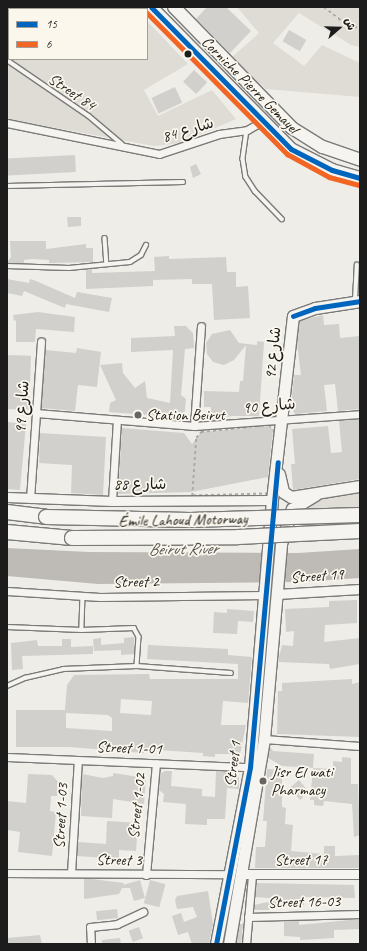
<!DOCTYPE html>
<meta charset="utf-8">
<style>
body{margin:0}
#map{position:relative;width:367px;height:951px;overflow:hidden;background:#eeede8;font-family:Caveat,"Playpen Sans Arabic",sans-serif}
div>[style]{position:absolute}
.built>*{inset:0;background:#dfddd6}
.green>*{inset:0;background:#dfdcd5}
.water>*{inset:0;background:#bebbb6}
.building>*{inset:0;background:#d1d0cc;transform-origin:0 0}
.path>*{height:1.5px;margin-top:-0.75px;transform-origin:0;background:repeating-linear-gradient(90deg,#abaaa7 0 3px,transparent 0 6px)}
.roads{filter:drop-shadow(1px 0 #7a7a78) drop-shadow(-1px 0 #7a7a78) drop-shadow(0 1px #7a7a78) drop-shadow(0 -1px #7a7a78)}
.service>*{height:3.5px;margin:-1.75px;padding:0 1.75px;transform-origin:1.75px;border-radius:1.75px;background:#f5f4f0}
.minor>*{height:7px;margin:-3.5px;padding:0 3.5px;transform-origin:3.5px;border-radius:3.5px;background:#f5f4f0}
.tertiary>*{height:9px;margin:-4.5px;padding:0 4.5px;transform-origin:4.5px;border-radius:4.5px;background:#f5f4f0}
.secondary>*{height:11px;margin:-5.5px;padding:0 5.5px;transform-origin:5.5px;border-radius:5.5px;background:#f5f4f0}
.trunk>*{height:12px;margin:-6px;padding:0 6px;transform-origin:6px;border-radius:6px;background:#f5f4f0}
.motorway>*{height:14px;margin:-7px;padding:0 7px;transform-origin:7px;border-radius:7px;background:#f5f4f0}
.bridges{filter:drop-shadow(1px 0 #7a7a78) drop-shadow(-1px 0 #7a7a78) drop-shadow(0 1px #7a7a78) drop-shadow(0 -1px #7a7a78)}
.motorway-bridge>*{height:14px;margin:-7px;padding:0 7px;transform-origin:7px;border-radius:7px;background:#f5f4f0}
.bus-1>*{height:5px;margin:-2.5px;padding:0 2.5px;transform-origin:2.5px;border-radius:2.5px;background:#0065bd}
.bus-2>*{height:5px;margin:-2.5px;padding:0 2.5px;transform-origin:2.5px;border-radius:2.5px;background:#f26522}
.dots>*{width:11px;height:11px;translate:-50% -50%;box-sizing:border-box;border:2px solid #fbf7ec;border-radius:50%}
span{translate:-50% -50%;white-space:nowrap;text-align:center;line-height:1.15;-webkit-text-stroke:3.5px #fbf7ec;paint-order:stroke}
.street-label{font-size:16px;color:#1c1c1c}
.poi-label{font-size:16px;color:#1c1c1c}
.left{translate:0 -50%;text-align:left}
.water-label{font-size:17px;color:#545351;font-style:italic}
.frame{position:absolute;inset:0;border:8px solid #1c1c1c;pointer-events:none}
.legend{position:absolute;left:8px;top:8px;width:140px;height:52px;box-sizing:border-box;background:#fbf7ec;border:1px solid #a29f99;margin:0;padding:5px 7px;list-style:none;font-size:12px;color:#1c1c1c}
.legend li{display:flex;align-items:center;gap:8px;height:20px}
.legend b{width:20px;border:1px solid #a29f99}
.north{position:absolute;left:319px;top:8px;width:40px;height:40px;-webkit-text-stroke:3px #fbf7ec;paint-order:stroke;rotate:70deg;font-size:11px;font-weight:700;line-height:16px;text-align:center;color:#1c1c1c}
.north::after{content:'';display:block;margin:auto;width:14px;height:18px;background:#1c1c1c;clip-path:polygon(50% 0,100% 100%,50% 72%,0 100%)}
</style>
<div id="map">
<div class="built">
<div style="clip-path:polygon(360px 490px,360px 507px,311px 510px,310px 501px)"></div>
</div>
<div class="green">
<div style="clip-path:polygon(7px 7px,134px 7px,136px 9px,9px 9px,9px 59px,147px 59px,147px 21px,188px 64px,144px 90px,158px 116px,212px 90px,236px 119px,181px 143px,154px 146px,7px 119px)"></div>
<div style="clip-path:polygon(237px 7px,360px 7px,360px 47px,351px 45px,299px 13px,273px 43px,304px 66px,322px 45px,360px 63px,360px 97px,266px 89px,230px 59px,259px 33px)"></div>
</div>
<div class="water">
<div style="clip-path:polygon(7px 548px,89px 552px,298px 553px,360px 549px,360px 578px,299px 582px,98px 584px,7px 576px)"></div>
</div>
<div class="building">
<div style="clip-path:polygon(207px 7px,226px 7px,251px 31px,230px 53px,196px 19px)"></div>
<div style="left:289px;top:30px;width:20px;height:13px;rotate:30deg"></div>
<div style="left:194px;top:70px;width:18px;height:16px;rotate:43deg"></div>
<div style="left:175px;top:87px;width:17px;height:26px;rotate:65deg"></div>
<div style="left:75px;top:155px;width:17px;height:68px;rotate:87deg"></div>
<div style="clip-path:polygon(196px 164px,201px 174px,193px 178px,190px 167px)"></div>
<div style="clip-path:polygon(67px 217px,81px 217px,81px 226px,68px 227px)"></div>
<div style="clip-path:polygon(10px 241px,46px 241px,46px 249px,86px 244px,86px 248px,93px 248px,93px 262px,49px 263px,49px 260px,32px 259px,24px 260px,24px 263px,7px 263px,11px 257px)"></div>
<div style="clip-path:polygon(169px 256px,169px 259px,226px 257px,227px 272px,236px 272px,236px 287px,248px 286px,250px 318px,214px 320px,212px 284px,192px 284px,192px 279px,153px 280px,153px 286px,86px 289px,86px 270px,92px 269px,92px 273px,155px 271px,154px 257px)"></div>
<div style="clip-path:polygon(7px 279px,29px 283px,30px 279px,36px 281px,75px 298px,77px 292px,112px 298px,109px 312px,66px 304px,65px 308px,24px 291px,22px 296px,7px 293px)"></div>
<div style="clip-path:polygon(38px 312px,75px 317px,74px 332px,36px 329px,35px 342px,16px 342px,16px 320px,14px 321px,13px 315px)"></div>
<div style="clip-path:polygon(323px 315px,324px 325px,339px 324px,340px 338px,360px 336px,360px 409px,338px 411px,335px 384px,324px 385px,327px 411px,295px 414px,291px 407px,294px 375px,301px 375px,297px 343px,299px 321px)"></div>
<div style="clip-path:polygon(174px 326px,186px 326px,193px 333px,194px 348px,185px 349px,181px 395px,186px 399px,184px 418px,109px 412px,110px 403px,116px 400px,100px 365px,122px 363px,123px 373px,135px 388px,145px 381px,147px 398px,170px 403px,173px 350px,131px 352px,131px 338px,175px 336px)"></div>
<div style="clip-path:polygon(230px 330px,239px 343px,257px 345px,257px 341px,264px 342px,259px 416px,232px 416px,210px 420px,211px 407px,204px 407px,204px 391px,239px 392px,240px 381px,243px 381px,246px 345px,234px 360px,224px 365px,213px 362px,207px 354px,206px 343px,212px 334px)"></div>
<div style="clip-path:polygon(77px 348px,101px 352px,97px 387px,78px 385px,75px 411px,41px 408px,45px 350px,76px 353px)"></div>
<div style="left:7px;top:355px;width:24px;height:54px;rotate:2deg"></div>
<div style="clip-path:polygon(360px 419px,360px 479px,293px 490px,291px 464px,295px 464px,292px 429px,328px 426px,331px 453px,342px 452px,339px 421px)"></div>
<div style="clip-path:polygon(7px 422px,26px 424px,20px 490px,7px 489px)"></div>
<div style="clip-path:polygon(269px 426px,273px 429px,268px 477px,191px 492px,118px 494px,122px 428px,184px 433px,192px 444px,201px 432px)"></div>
<div style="clip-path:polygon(40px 433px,106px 437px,103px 495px,71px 493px,72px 465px,39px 463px)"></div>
<div style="clip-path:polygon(357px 600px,357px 623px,325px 625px,324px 642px,360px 638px,360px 664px,330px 669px,329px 664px,278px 662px,282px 645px,293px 646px,294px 631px,286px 632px,285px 609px,329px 607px,329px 601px)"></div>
<div style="clip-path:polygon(227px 609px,254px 611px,253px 622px,238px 621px,237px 634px,213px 633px,214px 612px,227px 613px)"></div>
<div style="clip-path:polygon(134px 637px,135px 654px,121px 655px,121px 650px,94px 651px,93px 639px,101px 638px,101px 645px,124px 643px,124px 638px)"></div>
<div style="clip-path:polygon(62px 639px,71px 639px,71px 647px,93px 646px,93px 654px,22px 656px,23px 669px,12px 670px,11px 643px,37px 640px,38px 646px,62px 646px)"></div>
<div style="clip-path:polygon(evenodd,148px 645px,228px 649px,228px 655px,252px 657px,248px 703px,223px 701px,221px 725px,246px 725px,240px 754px,215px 754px,215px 757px,203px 756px,203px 753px,144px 749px,144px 753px,69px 747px,16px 747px,16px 710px,65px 710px,67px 685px,74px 675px,149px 674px,150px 679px,238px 679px,238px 664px,147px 659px,148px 645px,121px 699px,152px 701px,151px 715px,120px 713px,121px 699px,148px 645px,66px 713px,108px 715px,112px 718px,112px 731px,66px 728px,66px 713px)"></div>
<div style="clip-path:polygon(352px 679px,352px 684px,360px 682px,360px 737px,277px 734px,278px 691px,282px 691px,282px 683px)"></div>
<div style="clip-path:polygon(270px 747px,273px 751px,314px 754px,313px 768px,282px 766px,268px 758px)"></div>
<div style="clip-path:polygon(342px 757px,351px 758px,351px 784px,358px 784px,360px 835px,354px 837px,352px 804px,324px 801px,323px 806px,314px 805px,314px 800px,310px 800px,313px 768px,333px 769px,333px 761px,342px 762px)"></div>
<div style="clip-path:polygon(267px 769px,282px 770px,282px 807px,286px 808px,285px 824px,293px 825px,291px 851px,324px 854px,324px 846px,335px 846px,335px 856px,360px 855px,360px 868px,255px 868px,256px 847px,265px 847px,267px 821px,263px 821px)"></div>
<div style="clip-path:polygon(165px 771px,172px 771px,171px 786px,202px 789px,202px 796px,215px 797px,216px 771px,227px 771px,227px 776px,239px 777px,239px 789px,227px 788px,225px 819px,207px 819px,207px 825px,185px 824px,186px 804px,163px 802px,164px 794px,159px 790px,160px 774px)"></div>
<div style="clip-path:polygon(113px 773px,146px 778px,144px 804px,113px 799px,112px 818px,81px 816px,82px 774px,103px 778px,113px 776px)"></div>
<div style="clip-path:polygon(28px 774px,52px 775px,58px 782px,57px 796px,51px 796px,50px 811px,56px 812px,52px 856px,18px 852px,20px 832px,7px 830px,7px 801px,26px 803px)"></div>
<div style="left:299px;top:780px;width:16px;height:12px;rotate:50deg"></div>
<div style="clip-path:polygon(107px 821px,138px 823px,136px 851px,119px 850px,119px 859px,77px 856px,78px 842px,106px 844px)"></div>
<div style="clip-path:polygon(84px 878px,124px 883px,123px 885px,140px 880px,145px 898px,134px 901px,130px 888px,122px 888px,119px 894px,84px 899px)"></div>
<div style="left:150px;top:880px;width:16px;height:24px;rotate:15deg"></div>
<div style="clip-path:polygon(256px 883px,354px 885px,355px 898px,304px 897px,304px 905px,270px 906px,270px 910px,254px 910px,254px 905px,282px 899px,255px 897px)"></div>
<div style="clip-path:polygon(208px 891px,213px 924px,209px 944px,192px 944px,188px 932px,178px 935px,172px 916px,181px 913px,184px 922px,197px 917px,193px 907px,177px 909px,175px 900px,177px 896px)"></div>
<div style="left:117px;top:909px;width:9px;height:21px;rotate:84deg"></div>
<div style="clip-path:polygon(360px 919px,360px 929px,334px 930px,334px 938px,300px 940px,300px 937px,284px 936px,284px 921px,299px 921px,299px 925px)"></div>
<div style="clip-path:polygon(240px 924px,243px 924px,241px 944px,236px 944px)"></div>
<div style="left:139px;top:927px;width:12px;height:11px;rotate:70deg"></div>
<div style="clip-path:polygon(40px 935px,42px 944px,7px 944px,7px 938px)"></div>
<div style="clip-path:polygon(120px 938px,121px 944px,102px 944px,102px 940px)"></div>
</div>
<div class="path">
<div style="left:324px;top:7px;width:24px;rotate:38deg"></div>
<div style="left:343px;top:22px;width:18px;rotate:22deg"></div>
<div style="left:269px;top:425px;width:6px;rotate:39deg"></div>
<div style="left:274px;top:429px;width:48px;rotate:90deg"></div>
<div style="left:274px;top:477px;width:18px;rotate:109deg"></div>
<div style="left:268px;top:494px;width:76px;rotate:178.5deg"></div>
<div style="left:192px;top:496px;width:58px;rotate:-86.1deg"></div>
<div style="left:196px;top:438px;width:8px;rotate:-50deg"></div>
<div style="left:201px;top:432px;width:68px;rotate:-5.9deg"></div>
</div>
<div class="roads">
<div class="service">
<div style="left:7px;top:60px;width:99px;rotate:34.3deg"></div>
<div style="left:89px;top:116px;width:43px;rotate:40.3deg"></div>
<div style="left:247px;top:130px;width:29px;rotate:98deg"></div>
<div style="left:243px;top:159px;width:18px;rotate:81deg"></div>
<div style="left:246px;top:177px;width:17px;rotate:57deg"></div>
<div style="left:255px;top:191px;width:39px;rotate:46deg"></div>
<div style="left:7px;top:186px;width:176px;rotate:-1.3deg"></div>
<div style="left:105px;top:238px;width:26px;rotate:86deg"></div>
<div style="left:7px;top:266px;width:62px;rotate:1.8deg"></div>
<div style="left:69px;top:268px;width:61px;rotate:-5.6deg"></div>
<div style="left:130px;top:262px;width:13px;rotate:-32deg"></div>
<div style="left:141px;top:255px;width:11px;rotate:-63deg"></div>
<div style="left:355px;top:300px;width:35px;rotate:-87deg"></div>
<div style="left:83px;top:596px;width:34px;rotate:92deg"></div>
<div style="left:82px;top:630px;width:52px;rotate:-2.2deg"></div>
<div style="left:134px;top:628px;width:10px;rotate:61deg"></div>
<div style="left:139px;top:637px;width:29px;rotate:94deg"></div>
<div style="left:7px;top:627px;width:75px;rotate:2.3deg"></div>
<div style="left:7px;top:686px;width:20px;rotate:-24deg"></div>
<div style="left:25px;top:678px;width:39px;rotate:-13deg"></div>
<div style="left:63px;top:669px;width:74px;rotate:-2.3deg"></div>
<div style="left:137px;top:666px;width:94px;rotate:4.3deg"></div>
</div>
<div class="minor">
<div style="left:7px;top:123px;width:155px;rotate:11.5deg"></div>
<div style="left:159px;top:154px;width:63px;rotate:-18.4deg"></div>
<div style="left:219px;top:134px;width:28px;rotate:-8deg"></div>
<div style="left:247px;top:130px;width:16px;rotate:-30deg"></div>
<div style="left:36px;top:413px;width:159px;rotate:4.7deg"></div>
<div style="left:194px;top:426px;width:166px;rotate:-4.1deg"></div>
<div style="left:194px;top:426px;width:100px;rotate:-86deg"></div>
<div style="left:30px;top:499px;width:158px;rotate:-86deg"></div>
<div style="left:112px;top:501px;width:81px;rotate:-86.5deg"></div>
<div style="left:7px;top:591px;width:93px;rotate:3.7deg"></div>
<div style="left:100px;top:597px;width:166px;rotate:-0.7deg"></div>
<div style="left:264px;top:739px;width:96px;rotate:4.2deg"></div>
<div style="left:7px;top:757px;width:243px;rotate:2.4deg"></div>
<div style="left:7px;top:873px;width:224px;rotate:0.3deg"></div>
<div style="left:71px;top:873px;width:113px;rotate:-86.5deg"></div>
<div style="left:146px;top:875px;width:112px;rotate:-84.9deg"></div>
<div style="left:248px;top:917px;width:112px;rotate:-1.5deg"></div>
<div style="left:91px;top:944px;width:17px;rotate:-93deg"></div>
<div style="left:90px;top:927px;width:27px;rotate:-6deg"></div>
<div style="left:117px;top:924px;width:29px;rotate:-25deg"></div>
<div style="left:246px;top:944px;width:69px;rotate:-85deg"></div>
</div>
<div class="tertiary">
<div style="left:7px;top:497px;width:105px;rotate:2.2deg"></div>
<div style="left:112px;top:501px;width:160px;rotate:-0.4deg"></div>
<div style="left:277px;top:594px;width:83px;rotate:-3.4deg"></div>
<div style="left:242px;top:874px;width:118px"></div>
</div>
<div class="secondary">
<div style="left:279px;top:474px;width:18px;rotate:77deg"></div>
<div style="left:283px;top:492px;width:9px;rotate:32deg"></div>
<div style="left:291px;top:497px;width:70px;rotate:-9.1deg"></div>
<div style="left:216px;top:944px;width:180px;rotate:-79.1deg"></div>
<div style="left:250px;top:767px;width:268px;rotate:-85.3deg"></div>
<div style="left:272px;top:500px;width:185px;rotate:-83.5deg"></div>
<div style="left:293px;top:316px;width:23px;rotate:-20deg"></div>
<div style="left:315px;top:308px;width:46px;rotate:-8.8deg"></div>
<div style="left:229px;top:944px;width:208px;rotate:-80.3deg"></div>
<div style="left:264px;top:739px;width:196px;rotate:-85deg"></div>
<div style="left:281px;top:544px;width:37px;rotate:-73deg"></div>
<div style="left:292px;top:509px;width:27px;rotate:-31deg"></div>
</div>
<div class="trunk">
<div style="left:151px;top:7px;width:199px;rotate:45.4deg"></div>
<div style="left:291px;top:149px;width:46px;rotate:27.1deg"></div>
<div style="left:332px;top:170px;width:29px;rotate:16deg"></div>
<div style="left:174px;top:7px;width:169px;rotate:45.7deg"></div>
<div style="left:292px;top:128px;width:36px;rotate:32deg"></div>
<div style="left:323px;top:147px;width:39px;rotate:19deg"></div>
</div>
<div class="motorway">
<div style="left:7px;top:512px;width:39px;rotate:7deg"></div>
<div style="left:7px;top:532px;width:65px;rotate:5.3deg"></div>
</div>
</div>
<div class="bridges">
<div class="motorway-bridge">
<div style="left:46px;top:517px;width:144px;rotate:1.2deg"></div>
<div style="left:190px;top:520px;width:170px;rotate:-1.7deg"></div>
<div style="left:72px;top:538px;width:166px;rotate:-0.3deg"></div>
<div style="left:238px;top:537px;width:122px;rotate:-2.8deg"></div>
</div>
</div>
<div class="bus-1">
<div style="left:151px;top:7px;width:199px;rotate:45.4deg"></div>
<div style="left:291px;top:149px;width:46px;rotate:27.1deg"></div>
<div style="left:332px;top:170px;width:29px;rotate:16deg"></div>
<div style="left:293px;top:316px;width:23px;rotate:-20deg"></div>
<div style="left:315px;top:308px;width:46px;rotate:-8.8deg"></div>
<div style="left:216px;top:944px;width:180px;rotate:-79.1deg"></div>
<div style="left:250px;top:767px;width:306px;rotate:-84.8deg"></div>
</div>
<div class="bus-2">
<div style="left:147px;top:13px;width:199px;rotate:45.2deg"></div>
<div style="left:287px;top:154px;width:48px;rotate:28.7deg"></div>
<div style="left:329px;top:177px;width:30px;rotate:15deg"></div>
</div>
<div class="dots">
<div style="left:188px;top:54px;background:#1c1c1c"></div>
<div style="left:138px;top:415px;background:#666563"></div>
<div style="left:263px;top:781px;background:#666563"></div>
</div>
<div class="street-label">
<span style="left:250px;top:85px;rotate:45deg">Corniche Pierre Gemayel</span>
<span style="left:72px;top:92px;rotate:34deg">Street 84</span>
<span style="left:188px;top:130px;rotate:-17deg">شارع 84</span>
<span style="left:273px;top:353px;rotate:-84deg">شارع 92</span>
<span style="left:269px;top:406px;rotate:-5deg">شارع 90</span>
<span style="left:22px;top:407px;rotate:-86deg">شارع 99</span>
<span style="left:140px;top:484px">شارع 88</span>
<span style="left:183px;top:520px;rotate:-1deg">Émile Lahoud Motorway</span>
<span style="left:317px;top:576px;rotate:-4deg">Street 19</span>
<span style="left:136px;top:582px;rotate:-1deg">Street 2</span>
<span style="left:129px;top:748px;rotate:2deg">Street 1-01</span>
<span style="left:233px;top:764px;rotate:-83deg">Street 1</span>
<span style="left:137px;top:806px;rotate:-84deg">Street 1-02</span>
<span style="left:61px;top:816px;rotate:-87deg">Street 1-03</span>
<span style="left:119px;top:860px;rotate:1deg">Street 3</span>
<span style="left:301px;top:860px;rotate:-1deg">Street 17</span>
<span style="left:304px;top:902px;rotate:-1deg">Street 16-03</span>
</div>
<div class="poi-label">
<span class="left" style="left:146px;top:415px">Station Beirut</span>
<span class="left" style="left:271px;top:781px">Jisr El wati<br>Pharmacy</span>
</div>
<div class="water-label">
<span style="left:183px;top:549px;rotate:-1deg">Beirut River</span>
</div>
<div class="frame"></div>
<ul class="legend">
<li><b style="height:5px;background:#0065bd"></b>15</li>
<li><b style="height:5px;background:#f26522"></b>6</li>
</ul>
<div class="north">ش</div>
</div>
